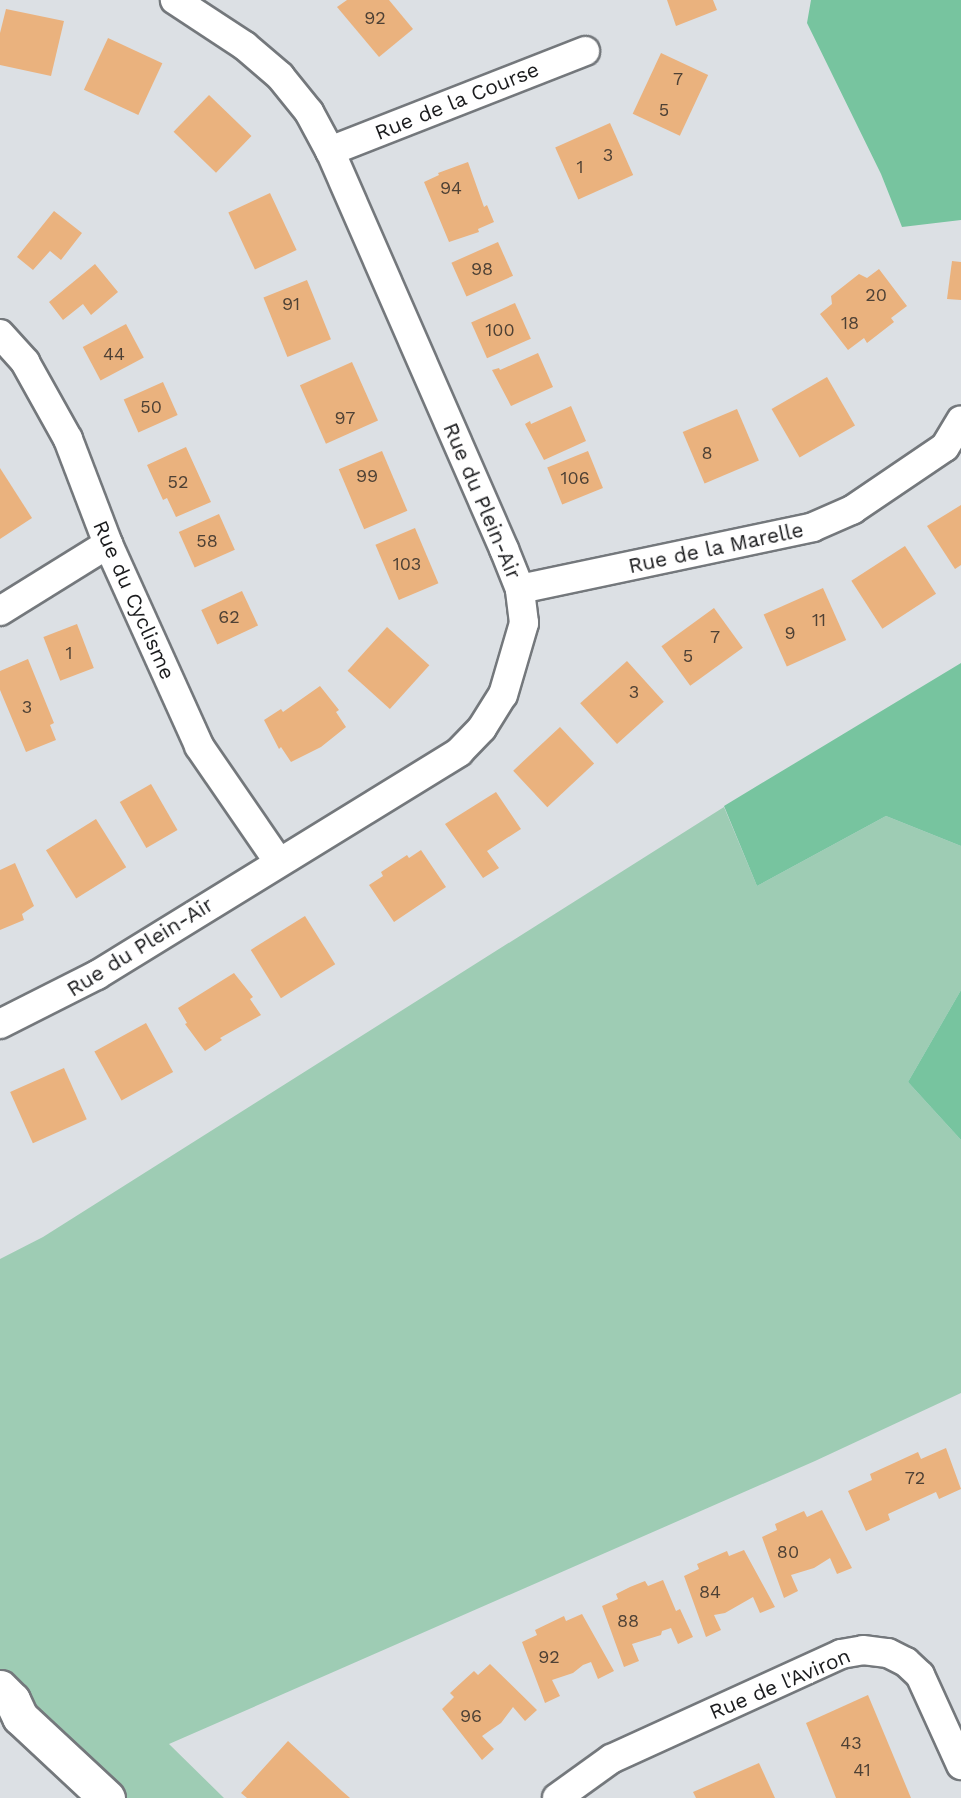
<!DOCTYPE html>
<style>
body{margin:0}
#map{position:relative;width:961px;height:1798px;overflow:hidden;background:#dce0e4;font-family:"Work Sans",sans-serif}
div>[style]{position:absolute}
.green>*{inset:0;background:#9eccb4}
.forest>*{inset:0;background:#77c49f}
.building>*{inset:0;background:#eab27e;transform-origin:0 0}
.roads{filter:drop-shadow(2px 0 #74787c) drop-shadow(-2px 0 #74787c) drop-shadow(0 2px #74787c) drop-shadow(0 -2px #74787c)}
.minor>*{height:28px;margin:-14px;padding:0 14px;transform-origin:14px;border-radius:14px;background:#fff}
.tertiary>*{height:35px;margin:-17.5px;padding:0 17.5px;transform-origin:17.5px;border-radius:17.5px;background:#fff}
span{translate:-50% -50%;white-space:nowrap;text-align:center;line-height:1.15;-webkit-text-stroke:5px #fff;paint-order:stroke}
.number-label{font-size:18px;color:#4e4135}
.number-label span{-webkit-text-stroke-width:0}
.street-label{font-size:21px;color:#1a1b1d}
</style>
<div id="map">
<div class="green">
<div style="clip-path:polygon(724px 807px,757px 886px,886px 816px,961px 846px,961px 990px,908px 1082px,961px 1140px,961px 1393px,815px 1461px,169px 1744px,224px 1798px,107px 1798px,0 1699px,0 1259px,43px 1237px)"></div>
</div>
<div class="forest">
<div style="clip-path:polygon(811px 0,961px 0,961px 220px,902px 227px,881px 174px,807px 23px)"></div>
<div style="clip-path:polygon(961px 663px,961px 846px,886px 816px,757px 886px,724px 806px)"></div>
<div style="clip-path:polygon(961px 990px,961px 1140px,908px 1082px)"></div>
</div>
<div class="building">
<div style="clip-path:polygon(347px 0,389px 0,413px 29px,379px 57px,337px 7px)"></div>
<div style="clip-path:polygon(667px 0,713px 0,717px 10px,676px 26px)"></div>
<div style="clip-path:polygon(6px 9px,64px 21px,51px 76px,0 65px,0 33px)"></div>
<div style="left:108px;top:38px;width:60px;height:57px;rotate:25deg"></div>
<div style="left:661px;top:53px;width:52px;height:67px;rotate:25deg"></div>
<div style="left:209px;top:95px;width:59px;height:51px;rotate:44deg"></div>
<div style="left:610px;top:123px;width:57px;height:60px;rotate:66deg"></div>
<div style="clip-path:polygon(468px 162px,484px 207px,487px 205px,494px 222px,478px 229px,479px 232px,449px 242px,424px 182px,439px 175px,438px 173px)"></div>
<div style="left:270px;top:193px;width:63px;height:46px;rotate:65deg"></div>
<div style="clip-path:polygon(54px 211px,82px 233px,61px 260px,50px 251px,33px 270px,17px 257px)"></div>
<div style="left:498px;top:242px;width:37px;height:51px;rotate:66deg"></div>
<div style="clip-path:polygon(952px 261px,961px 262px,961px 300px,947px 299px)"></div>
<div style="clip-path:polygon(95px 264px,118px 292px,91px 315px,83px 304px,63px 320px,49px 302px)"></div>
<div style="clip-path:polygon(879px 269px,907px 306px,891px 318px,894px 322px,867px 343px,864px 338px,848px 350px,820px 314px,832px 304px,831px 296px,859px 274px,867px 278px)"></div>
<div style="left:307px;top:280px;width:64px;height:47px;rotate:68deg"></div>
<div style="left:515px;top:303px;width:39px;height:48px;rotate:66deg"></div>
<div style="left:126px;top:324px;width:38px;height:49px;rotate:62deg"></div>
<div style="clip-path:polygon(538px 353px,553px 387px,511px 406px,492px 370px,499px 368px,500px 370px)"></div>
<div style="left:352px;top:362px;width:64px;height:57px;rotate:66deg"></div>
<div style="left:827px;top:377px;width:56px;height:64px;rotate:60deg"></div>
<div style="left:163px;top:382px;width:36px;height:43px;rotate:66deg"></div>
<div style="clip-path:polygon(571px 406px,586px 441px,544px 460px,525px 424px,530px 421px,531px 424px)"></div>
<div style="left:737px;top:409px;width:56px;height:59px;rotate:67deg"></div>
<div style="clip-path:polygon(186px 447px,211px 502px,176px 517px,167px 498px,163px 500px,147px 465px)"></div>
<div style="left:382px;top:451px;width:65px;height:47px;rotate:67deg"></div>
<div style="left:588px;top:451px;width:40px;height:44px;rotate:68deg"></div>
<div style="clip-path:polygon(0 468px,32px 518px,0 539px)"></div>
<div style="clip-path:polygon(961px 505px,961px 565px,955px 569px,927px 526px)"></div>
<div style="left:219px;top:514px;width:39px;height:44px;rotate:66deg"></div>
<div style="left:415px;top:528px;width:60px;height:43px;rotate:67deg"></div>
<div style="left:905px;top:546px;width:57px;height:64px;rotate:57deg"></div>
<div style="left:823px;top:588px;width:57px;height:65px;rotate:66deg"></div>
<div style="left:242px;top:591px;width:38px;height:45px;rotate:65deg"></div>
<div style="left:714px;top:608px;width:49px;height:65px;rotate:54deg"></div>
<div style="left:77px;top:624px;width:47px;height:36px;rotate:69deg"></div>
<div style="left:387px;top:627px;width:57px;height:59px;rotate:42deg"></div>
<div style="clip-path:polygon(28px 659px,54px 723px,50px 725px,56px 740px,26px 752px,0 690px,0 671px)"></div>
<div style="left:627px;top:661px;width:55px;height:63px;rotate:48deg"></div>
<div style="clip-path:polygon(320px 686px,339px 710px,336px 712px,346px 727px,321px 747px,291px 762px,281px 747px,279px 749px,264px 720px,281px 709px,283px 712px)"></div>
<div style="left:560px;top:727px;width:50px;height:64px;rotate:47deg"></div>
<div style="left:151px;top:784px;width:53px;height:36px;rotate:60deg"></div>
<div style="clip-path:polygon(496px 792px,521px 829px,487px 851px,499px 868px,483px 878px,445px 824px)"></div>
<div style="left:96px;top:819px;width:57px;height:59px;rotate:58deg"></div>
<div style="clip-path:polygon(421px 850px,446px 887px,394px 922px,369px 885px,383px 876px,381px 872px,407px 855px,409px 858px)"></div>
<div style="clip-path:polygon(15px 863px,34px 906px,22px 914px,24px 920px,0 930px,0 870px)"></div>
<div style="left:305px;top:916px;width:57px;height:64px;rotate:58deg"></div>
<div style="clip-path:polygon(234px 973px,253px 997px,250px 999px,261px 1015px,220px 1038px,222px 1040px,205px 1051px,185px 1024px,187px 1023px,178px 1008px)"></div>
<div style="left:146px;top:1023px;width:56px;height:59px;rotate:61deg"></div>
<div style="left:64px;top:1068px;width:56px;height:59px;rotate:66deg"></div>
<div style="clip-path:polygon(946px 1448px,961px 1489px,939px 1499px,936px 1492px,888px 1514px,890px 1520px,866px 1531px,848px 1491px,872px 1480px,870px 1474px,918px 1452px,921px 1459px)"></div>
<div style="clip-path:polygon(822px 1510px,852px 1568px,837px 1574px,830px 1558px,814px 1568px,791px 1575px,798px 1591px,784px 1598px,762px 1537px,777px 1530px,775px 1524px,804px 1511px,807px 1517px)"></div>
<div style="clip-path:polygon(744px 1550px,775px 1607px,760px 1613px,753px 1597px,725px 1613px,714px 1615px,721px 1630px,706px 1637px,684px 1576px,699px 1569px,697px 1564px,727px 1551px,729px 1556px)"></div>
<div style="clip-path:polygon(663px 1580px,676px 1611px,680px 1609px,693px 1637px,678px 1644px,671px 1628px,662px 1631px,661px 1635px,632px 1644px,639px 1661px,624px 1667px,602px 1606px,618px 1599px,616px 1594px,630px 1587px,645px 1581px,648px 1586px)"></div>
<div style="clip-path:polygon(582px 1614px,614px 1671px,598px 1679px,591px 1662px,583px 1665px,573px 1673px,552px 1680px,560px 1696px,545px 1703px,522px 1642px,537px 1635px,535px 1630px,564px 1616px,566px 1621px)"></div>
<div style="clip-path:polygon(490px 1664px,537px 1710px,525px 1721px,513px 1707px,501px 1723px,482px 1736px,494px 1749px,482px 1760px,442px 1709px,454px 1697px,450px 1693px,463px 1681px,474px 1671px,478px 1675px)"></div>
<div style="clip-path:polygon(868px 1695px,911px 1798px,836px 1798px,806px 1723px)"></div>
<div style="clip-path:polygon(288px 1741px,342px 1791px,350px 1798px,247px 1798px,241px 1793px)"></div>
<div style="clip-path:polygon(759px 1763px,775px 1798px,696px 1798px,693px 1792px)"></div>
</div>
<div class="roads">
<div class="minor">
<div style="left:330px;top:151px;width:274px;rotate:-21.4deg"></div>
<div style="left:0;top:334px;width:38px;rotate:48deg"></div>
<div style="left:25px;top:362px;width:88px;rotate:60.8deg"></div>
<div style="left:68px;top:439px;width:112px;rotate:69.1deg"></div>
<div style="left:108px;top:544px;width:222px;rotate:65.7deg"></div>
<div style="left:199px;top:746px;width:140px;rotate:55.5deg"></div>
<div style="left:520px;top:589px;width:299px;rotate:-11.9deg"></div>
<div style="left:813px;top:527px;width:43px;rotate:-23.6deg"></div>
<div style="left:852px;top:510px;width:112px;rotate:-34.1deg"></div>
<div style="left:945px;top:447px;width:31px;rotate:-59deg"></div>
<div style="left:0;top:611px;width:127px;rotate:-31.8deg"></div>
<div style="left:0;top:1024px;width:109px;rotate:-26.8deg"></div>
<div style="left:97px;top:975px;width:425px;rotate:-31.6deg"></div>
<div style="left:459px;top:752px;width:33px;rotate:-46deg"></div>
<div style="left:482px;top:728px;width:39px;rotate:-58deg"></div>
<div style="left:503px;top:695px;width:75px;rotate:-73.7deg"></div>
<div style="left:524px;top:623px;width:34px;rotate:-97deg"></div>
<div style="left:520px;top:589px;width:43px;rotate:-111.8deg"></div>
<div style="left:504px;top:549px;width:434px;rotate:-113.6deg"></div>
<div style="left:330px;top:151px;width:44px;rotate:-118.3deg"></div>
<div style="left:309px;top:112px;width:46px;rotate:-128.9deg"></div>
<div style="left:280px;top:76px;width:46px;rotate:-139.4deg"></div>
<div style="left:245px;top:46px;width:84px;rotate:-146.7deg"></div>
<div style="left:557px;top:1798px;width:67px;rotate:-35.8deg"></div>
<div style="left:611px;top:1759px;width:253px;rotate:-24.5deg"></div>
<div style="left:841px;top:1654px;width:22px;rotate:-10deg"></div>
<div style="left:863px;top:1650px;width:25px;rotate:7deg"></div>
<div style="left:888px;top:1653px;width:20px;rotate:27deg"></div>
<div style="left:906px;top:1662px;width:19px;rotate:43deg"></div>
<div style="left:920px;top:1675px;width:99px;rotate:65.5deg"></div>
</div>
<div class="tertiary">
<div style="left:0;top:1688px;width:17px;rotate:45deg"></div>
<div style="left:12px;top:1700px;width:19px;rotate:65deg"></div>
<div style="left:20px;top:1717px;width:119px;rotate:43deg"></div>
</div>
</div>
<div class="number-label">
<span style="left:375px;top:18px">92</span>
<span style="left:678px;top:79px">7</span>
<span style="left:664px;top:110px">5</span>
<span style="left:608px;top:155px">3</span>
<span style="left:580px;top:167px">1</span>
<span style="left:451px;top:188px">94</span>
<span style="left:482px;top:269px">98</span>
<span style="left:876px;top:295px">20</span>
<span style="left:291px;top:304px">91</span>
<span style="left:850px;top:323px">18</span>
<span style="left:500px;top:330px">100</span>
<span style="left:114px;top:354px">44</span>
<span style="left:151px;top:407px">50</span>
<span style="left:345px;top:418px">97</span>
<span style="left:707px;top:453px">8</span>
<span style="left:367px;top:476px">99</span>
<span style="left:575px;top:478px">106</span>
<span style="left:178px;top:482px">52</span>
<span style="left:207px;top:541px">58</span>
<span style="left:407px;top:564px">103</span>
<span style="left:229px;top:617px">62</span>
<span style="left:819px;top:620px">11</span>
<span style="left:790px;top:633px">9</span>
<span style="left:715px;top:637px">7</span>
<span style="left:69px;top:653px">1</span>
<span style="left:688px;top:656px">5</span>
<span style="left:634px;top:692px">3</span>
<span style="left:27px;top:707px">3</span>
<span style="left:915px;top:1478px">72</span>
<span style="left:788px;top:1552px">80</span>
<span style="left:710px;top:1592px">84</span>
<span style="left:628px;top:1621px">88</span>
<span style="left:549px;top:1657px">92</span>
<span style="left:471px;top:1716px">96</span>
<span style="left:851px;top:1743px">43</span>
<span style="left:862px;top:1770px">41</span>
</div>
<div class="street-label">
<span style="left:457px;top:101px;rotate:-22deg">Rue de la Course</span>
<span style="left:482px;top:501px;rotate:67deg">Rue du Plein-Air</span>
<span style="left:716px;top:548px;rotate:-12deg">Rue de la Marelle</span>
<span style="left:134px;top:600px;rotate:66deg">Rue du Cyclisme</span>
<span style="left:140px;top:947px;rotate:-32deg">Rue du Plein-Air</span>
<span style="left:780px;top:1684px;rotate:-23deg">Rue de l'Aviron</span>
</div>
</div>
